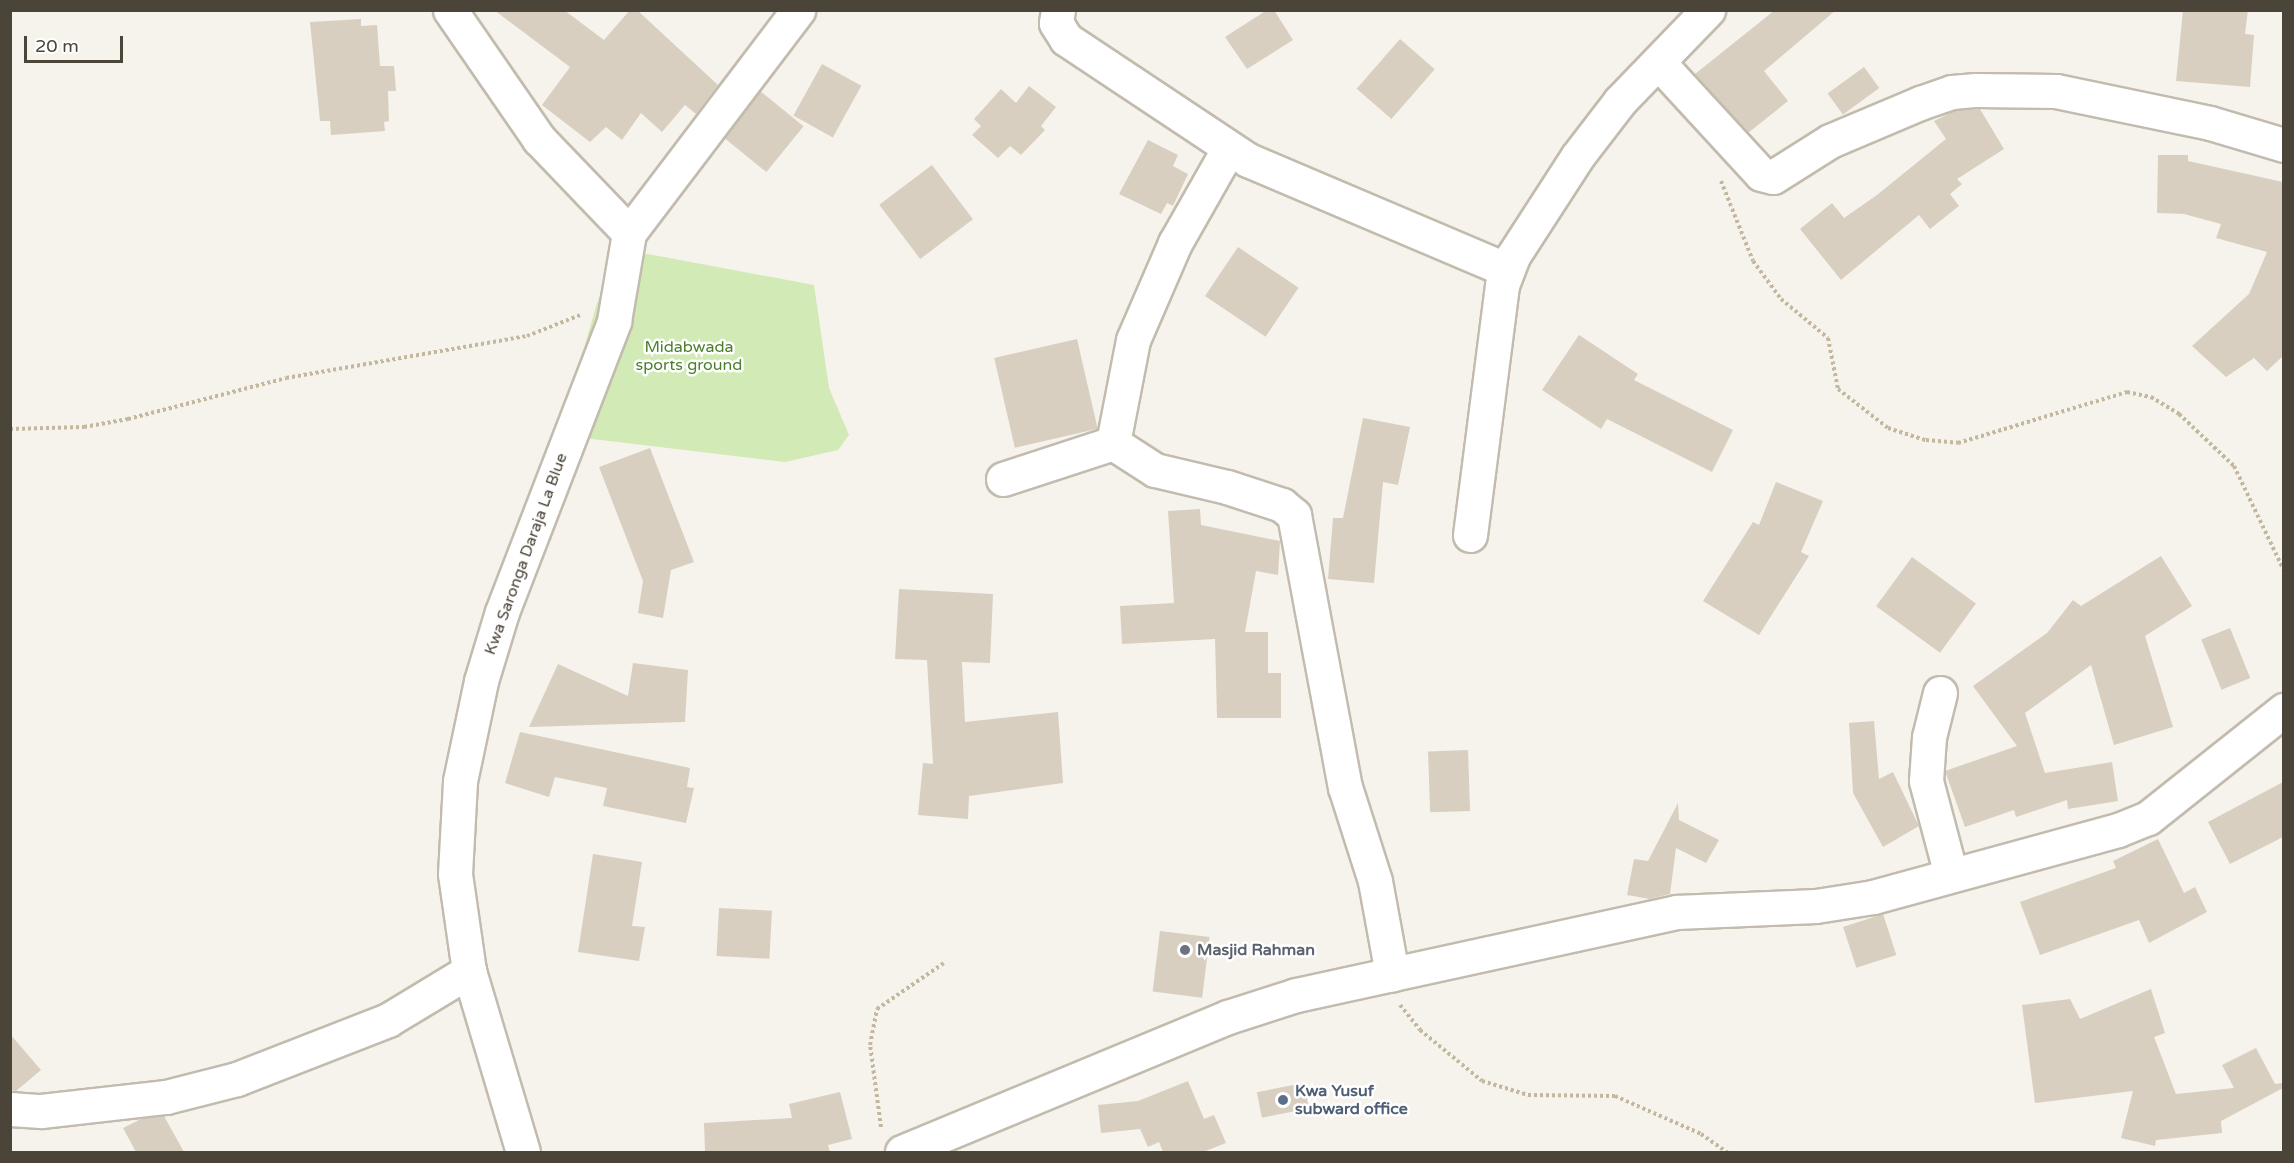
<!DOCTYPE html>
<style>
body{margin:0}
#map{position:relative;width:2294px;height:1163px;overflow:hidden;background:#f6f3ec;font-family:"Varela Round",sans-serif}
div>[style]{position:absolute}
.green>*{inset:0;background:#d2eab5}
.building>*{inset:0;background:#d8cfc1;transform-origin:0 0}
.path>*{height:4px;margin-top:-2px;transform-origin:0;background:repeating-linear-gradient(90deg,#c4b79f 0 3px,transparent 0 6px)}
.roads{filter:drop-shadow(2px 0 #c2bbae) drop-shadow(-2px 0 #c2bbae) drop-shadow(0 2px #c2bbae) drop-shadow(0 -2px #c2bbae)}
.minor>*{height:33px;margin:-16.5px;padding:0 16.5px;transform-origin:16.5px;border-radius:16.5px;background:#fff}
.dots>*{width:16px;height:16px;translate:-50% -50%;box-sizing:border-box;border:3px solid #fff;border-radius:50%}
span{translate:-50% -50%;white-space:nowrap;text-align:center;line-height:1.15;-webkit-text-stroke:5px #fff;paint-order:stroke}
.park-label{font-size:16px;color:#4a7f2a}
.street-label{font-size:16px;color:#4b4439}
.worship-label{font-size:16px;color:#5b616d;font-weight:700}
.left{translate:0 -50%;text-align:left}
.service-label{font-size:16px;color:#4e5e75;font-weight:700}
.frame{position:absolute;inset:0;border:12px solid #4b4439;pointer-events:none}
.scale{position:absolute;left:24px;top:36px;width:99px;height:27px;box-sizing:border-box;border:3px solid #4b4439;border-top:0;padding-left:8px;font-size:18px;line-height:21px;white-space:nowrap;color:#4b4439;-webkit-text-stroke:4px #fff;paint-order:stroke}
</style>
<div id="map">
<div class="green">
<div style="clip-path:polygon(621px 249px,814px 285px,829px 388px,849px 435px,838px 450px,785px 462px,559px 435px,597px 303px)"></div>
</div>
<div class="building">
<div style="clip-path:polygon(494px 10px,564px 10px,604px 40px,630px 10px,637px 10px,718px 85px,696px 114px,685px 105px,662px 132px,641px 113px,622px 140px,606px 127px,590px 142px,542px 105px,570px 67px)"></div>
<div style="clip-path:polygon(1267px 10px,1274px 10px,1293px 40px,1247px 69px,1225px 37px)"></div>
<div style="clip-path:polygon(1775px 10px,1836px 10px,1764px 71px,1788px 101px,1748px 133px,1695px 74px)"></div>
<div style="clip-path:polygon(2183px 10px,2248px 10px,2245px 34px,2254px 35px,2250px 87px,2176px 81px)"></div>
<div style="clip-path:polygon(361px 19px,361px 26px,377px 25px,380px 66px,394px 66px,396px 91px,388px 91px,389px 121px,384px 122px,385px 131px,331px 135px,330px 121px,320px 121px,310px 22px)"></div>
<div style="left:1400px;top:39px;width:46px;height:66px;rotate:41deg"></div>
<div style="left:822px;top:64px;width:45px;height:59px;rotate:29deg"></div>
<div style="left:1864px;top:67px;width:26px;height:45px;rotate:54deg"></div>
<div style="clip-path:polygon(1029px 86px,1056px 107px,1041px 126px,1045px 130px,1021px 155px,1010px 146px,998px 158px,972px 135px,981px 126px,974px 119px,1001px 89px,1016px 103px)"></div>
<div style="left:760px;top:91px;width:56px;height:59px;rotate:39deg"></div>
<div style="clip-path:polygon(1980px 109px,2004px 149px,1957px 179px,1962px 184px,1950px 194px,1959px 206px,1930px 229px,1919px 215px,1841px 280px,1800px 229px,1832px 203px,1844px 218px,1877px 195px,1946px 139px,1934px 121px,1956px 110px)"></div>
<div style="clip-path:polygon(1148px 140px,1178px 155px,1173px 166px,1188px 174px,1173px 206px,1167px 203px,1161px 214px,1119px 194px)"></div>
<div style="clip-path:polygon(2158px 155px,2188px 155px,2188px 161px,2283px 182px,2283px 356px,2267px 371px,2254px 358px,2226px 377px,2192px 346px,2249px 294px,2267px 252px,2216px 238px,2221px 224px,2184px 214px,2157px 213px)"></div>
<div style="left:932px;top:165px;width:68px;height:66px;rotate:53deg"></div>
<div style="left:1238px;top:247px;width:73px;height:59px;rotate:34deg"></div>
<div style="clip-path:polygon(1579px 335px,1638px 374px,1634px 380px,1733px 430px,1712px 472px,1607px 419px,1601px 429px,1542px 390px)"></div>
<div style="left:1077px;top:339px;width:92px;height:85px;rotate:77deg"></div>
<div style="clip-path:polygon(1363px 418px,1410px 427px,1398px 485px,1383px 482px,1374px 583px,1328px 579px,1333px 518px,1343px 518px)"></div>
<div style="clip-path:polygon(650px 448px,694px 562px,671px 570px,663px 618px,638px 613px,643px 581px,599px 467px)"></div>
<div style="clip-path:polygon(1776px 482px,1823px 501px,1801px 552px,1809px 556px,1759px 635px,1703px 601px,1753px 522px,1759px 525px)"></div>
<div style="clip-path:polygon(1200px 509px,1201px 525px,1280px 541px,1278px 575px,1256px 571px,1245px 632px,1268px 632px,1268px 673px,1281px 673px,1281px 718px,1217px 718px,1215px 639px,1122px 644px,1120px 606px,1174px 603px,1168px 511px)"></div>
<div style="clip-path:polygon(2161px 556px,2192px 606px,2145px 636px,2173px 727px,2114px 745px,2091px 665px,2025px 713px,2045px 773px,2112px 762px,2118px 801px,2068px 809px,2067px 800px,2016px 817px,2014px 810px,1965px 827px,1945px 771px,2017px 746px,1973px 686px,2047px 633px,2073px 600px,2081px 606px)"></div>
<div style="left:1912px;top:557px;width:79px;height:61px;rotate:36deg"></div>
<div style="clip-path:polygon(899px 589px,993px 594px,990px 663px,962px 662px,965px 722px,1058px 712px,1063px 783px,969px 796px,968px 819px,918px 815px,923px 763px,933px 764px,927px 660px,895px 659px)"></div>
<div style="left:2230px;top:628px;width:54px;height:31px;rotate:68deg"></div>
<div style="clip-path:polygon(633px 663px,688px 670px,685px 722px,529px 727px,558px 664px,628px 696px)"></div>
<div style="clip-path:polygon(1874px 721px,1879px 779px,1893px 772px,1919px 826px,1883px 847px,1853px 793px,1849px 723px)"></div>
<div style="clip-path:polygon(520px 732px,690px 768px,687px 787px,694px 788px,686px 823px,603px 806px,607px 788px,555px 777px,549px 797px,505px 783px)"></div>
<div style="left:1468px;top:750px;width:61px;height:40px;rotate:88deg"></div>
<div style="clip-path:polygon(2283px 782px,2283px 837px,2230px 864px,2208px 822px)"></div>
<div style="clip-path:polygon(1678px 803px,1679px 820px,1719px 840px,1706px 863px,1676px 848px,1670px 894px,1650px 899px,1627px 895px,1634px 859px,1648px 861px)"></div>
<div style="clip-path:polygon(2158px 839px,2184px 893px,2195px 887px,2207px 912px,2149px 943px,2139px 920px,2040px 955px,2020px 902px,2116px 868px,2113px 861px)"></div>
<div style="clip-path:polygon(593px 854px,642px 862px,632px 926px,645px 927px,639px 961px,578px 952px)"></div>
<div style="left:719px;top:908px;width:53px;height:48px;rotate:3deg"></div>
<div style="left:1883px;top:914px;width:43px;height:42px;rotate:72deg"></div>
<div style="left:1160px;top:931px;width:50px;height:61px;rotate:7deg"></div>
<div style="clip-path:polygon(2151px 989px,2165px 1033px,2154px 1037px,2176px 1094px,2234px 1088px,2222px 1065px,2256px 1048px,2275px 1084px,2283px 1083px,2283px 1088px,2221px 1121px,2222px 1133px,2156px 1140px,2155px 1146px,2121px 1138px,2133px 1091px,2035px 1103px,2022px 1005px,2070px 999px,2080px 1019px)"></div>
<div style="clip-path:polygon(10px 1034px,41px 1070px,16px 1091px,10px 1090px)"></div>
<div style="clip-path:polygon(1188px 1081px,1204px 1119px,1214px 1115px,1226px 1143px,1203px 1152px,1163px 1152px,1159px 1142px,1148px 1147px,1140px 1129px,1101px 1133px,1098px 1105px,1138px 1101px)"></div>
<div style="left:1304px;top:1083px;width:26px;height:48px;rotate:79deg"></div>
<div style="clip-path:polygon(840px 1092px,852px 1139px,828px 1145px,830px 1152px,705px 1152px,704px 1123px,792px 1118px,789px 1104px)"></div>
<div style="clip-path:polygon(164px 1116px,184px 1152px,136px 1152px,123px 1128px,141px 1119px)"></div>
</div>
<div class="path">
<div style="left:1721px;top:181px;width:86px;rotate:68.2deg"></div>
<div style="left:1753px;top:261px;width:47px;rotate:53.6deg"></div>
<div style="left:1781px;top:299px;width:61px;rotate:39.7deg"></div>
<div style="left:1828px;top:338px;width:52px;rotate:78.9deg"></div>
<div style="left:1838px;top:389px;width:63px;rotate:38deg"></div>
<div style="left:1888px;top:428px;width:40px;rotate:18deg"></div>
<div style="left:1926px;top:440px;width:32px;rotate:5deg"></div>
<div style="left:1958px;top:443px;width:177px;rotate:-16.8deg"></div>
<div style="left:2127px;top:392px;width:25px;rotate:12deg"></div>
<div style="left:2151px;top:397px;width:33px;rotate:31deg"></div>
<div style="left:2179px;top:414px;width:76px;rotate:43.4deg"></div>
<div style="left:2234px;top:466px;width:116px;rotate:64.5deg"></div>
<div style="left:10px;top:429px;width:74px;rotate:-1.5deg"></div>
<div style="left:84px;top:427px;width:45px;rotate:-10.3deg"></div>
<div style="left:128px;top:419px;width:163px;rotate:-14.5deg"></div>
<div style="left:286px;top:378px;width:245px;rotate:-9.9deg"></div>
<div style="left:527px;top:336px;width:57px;rotate:-21.6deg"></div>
<div style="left:1400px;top:1005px;width:32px;rotate:51deg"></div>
<div style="left:1420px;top:1030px;width:80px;rotate:39.4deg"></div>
<div style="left:1482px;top:1081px;width:48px;rotate:16.9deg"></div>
<div style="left:1528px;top:1095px;width:87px;rotate:0.7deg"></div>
<div style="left:1615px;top:1096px;width:94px;rotate:23.8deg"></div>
<div style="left:1701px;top:1134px;width:32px;rotate:35deg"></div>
<div style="left:881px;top:1127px;width:83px;rotate:-97.6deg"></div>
<div style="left:870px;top:1045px;width:37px;rotate:-79deg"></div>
<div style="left:877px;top:1009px;width:81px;rotate:-34.5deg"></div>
</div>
<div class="roads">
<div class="minor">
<div style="left:450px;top:10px;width:157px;rotate:55.4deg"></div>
<div style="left:539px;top:139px;width:130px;rotate:46.2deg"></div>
<div style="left:1058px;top:10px;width:13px;rotate:99deg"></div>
<div style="left:1056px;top:23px;width:19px;rotate:58deg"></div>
<div style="left:1066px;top:39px;width:219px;rotate:33.6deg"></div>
<div style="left:1248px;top:160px;width:281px;rotate:23deg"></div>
<div style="left:1658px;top:62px;width:152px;rotate:47.4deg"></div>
<div style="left:1761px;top:174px;width:12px;rotate:14deg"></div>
<div style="left:1773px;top:177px;width:67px;rotate:-32.3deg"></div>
<div style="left:1830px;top:141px;width:98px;rotate:-22.9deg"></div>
<div style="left:1920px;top:103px;width:34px;rotate:-19deg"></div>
<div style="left:1952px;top:92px;width:24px;rotate:-5deg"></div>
<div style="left:1976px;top:90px;width:80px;rotate:0.7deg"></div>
<div style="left:2056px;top:91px;width:157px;rotate:11.7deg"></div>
<div style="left:2210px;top:123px;width:77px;rotate:16.6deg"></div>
<div style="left:1113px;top:443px;width:50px;rotate:32.7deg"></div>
<div style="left:1155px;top:470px;width:74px;rotate:13.3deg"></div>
<div style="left:1227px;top:487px;width:58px;rotate:18.1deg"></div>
<div style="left:1282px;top:505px;width:16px;rotate:40deg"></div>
<div style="left:1294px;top:515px;width:277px;rotate:79.4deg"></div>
<div style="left:1345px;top:787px;width:99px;rotate:72.3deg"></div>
<div style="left:1375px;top:881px;width:95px;rotate:79.6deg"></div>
<div style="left:1003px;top:479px;width:116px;rotate:-18.1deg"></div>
<div style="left:1113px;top:443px;width:105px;rotate:-79deg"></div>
<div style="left:1133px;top:340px;width:106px;rotate:-66.6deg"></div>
<div style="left:1175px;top:243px;width:109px;rotate:-60.4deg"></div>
<div style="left:1470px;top:535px;width:252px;rotate:-82.7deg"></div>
<div style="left:1502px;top:285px;width:31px;rotate:-69deg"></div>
<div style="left:1513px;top:256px;width:118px;rotate:-57.1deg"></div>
<div style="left:1577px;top:157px;width:71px;rotate:-52.5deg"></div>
<div style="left:1620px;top:101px;width:127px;rotate:-46deg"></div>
<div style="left:1940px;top:693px;width:45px;rotate:104deg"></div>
<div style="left:1929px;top:737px;width:44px;rotate:93.9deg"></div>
<div style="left:1926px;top:781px;width:97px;rotate:75.1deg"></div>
<div style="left:10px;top:1109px;width:31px;rotate:4deg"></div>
<div style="left:41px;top:1111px;width:126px;rotate:-6.4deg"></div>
<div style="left:166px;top:1097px;width:73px;rotate:-14.2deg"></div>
<div style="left:237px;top:1079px;width:162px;rotate:-21.3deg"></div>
<div style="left:388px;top:1020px;width:95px;rotate:-31.2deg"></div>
<div style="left:523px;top:1152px;width:189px;rotate:-106.6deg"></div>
<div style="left:469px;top:971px;width:98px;rotate:-98.2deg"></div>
<div style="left:455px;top:874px;width:93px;rotate:-86.9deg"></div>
<div style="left:460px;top:781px;width:102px;rotate:-78.1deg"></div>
<div style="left:481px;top:681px;width:72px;rotate:-73.1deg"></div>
<div style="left:502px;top:612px;width:312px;rotate:-68.9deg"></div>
<div style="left:614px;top:321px;width:89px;rotate:-80.3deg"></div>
<div style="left:629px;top:233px;width:280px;rotate:-52.8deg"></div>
<div style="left:902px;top:1152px;width:353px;rotate:-22.5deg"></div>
<div style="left:1228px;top:1017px;width:71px;rotate:-17.9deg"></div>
<div style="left:1296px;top:995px;width:389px;rotate:-12.3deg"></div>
<div style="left:1676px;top:912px;width:140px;rotate:-2.5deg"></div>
<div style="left:1816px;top:906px;width:58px;rotate:-9deg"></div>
<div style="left:1873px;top:897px;width:254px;rotate:-15.3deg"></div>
<div style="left:2118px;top:830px;width:32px;rotate:-22deg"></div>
<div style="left:2148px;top:818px;width:174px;rotate:-38.5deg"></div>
</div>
</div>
<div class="dots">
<div style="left:1185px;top:950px;background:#6b7280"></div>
<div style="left:1283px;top:1100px;background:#5c6f8a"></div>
</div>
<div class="park-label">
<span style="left:689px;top:356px">Midabwada<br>sports ground</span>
</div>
<div class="street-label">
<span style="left:526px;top:554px;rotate:-70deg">Kwa Saronga Daraja La Blue</span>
</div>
<div class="worship-label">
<span class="left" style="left:1197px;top:950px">Masjid Rahman</span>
</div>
<div class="service-label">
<span class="left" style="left:1295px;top:1100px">Kwa Yusuf<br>subward office</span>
</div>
<div class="frame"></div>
<div class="scale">20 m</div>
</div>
